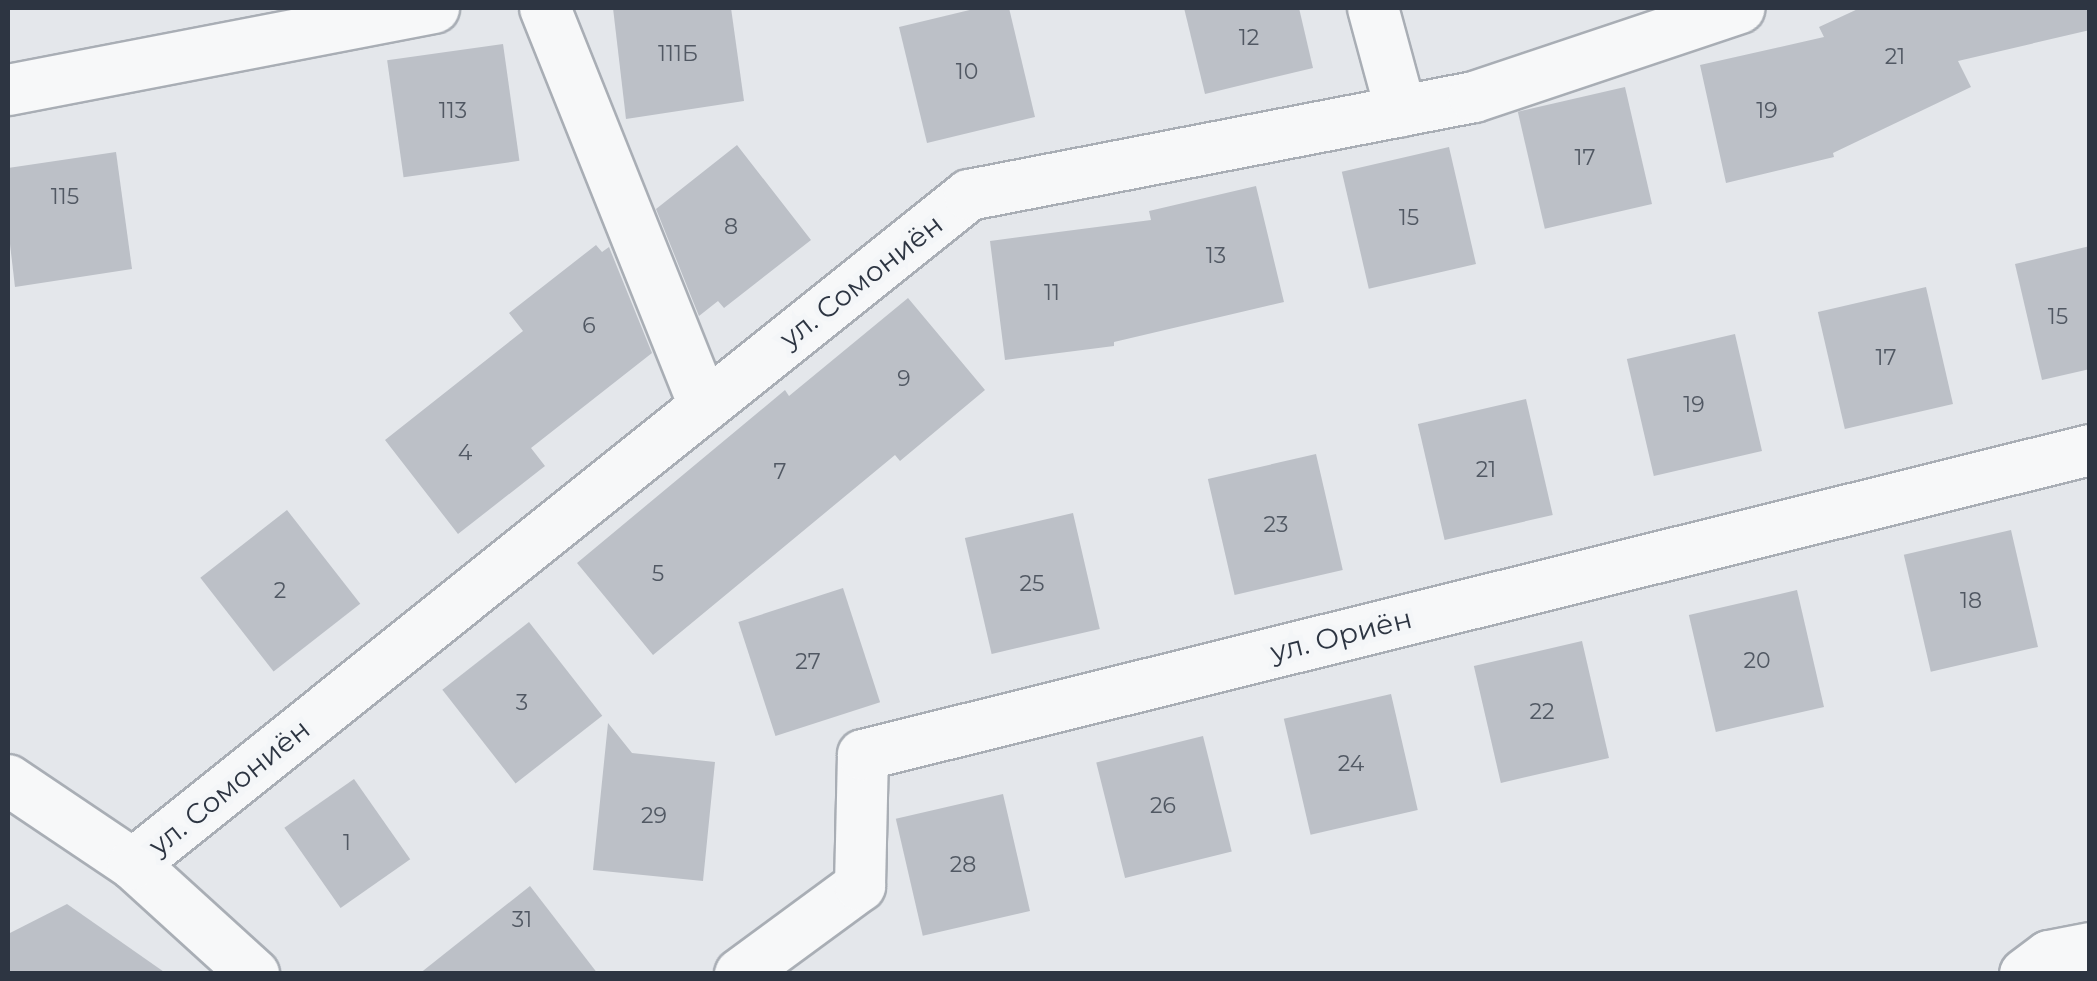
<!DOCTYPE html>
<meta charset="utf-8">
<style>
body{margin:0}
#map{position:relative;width:2097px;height:981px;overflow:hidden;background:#e4e7eb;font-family:Montserrat,sans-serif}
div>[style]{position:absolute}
.building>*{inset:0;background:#bcc0c7;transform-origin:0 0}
.roads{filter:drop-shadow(2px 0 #a9aeb5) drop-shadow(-2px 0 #a9aeb5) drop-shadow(0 2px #a9aeb5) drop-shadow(0 -2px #a9aeb5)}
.street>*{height:50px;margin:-25px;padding:0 25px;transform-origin:25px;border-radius:25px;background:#f7f8f9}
span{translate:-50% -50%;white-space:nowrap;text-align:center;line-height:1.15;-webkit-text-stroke:10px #f4f6f8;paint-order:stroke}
.number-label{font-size:22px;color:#515863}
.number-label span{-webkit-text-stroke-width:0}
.street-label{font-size:28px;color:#2d3542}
.frame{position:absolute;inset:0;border:10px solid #2d3542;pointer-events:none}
</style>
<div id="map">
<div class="building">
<div style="clip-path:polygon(613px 8px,731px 8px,744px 101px,626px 119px)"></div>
<div style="clip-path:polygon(978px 8px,1009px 8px,1035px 117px,927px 143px,899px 27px)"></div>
<div style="clip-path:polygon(1184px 8px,1299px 8px,1313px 68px,1205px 94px)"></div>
<div style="clip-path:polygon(1860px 8px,2090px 8px,2090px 30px,1958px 61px,1971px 87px,1833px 153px,1834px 157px,1726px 183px,1700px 65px,1824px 37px,1819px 27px)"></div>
<div style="left:503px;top:44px;width:118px;height:117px;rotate:82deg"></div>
<div style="left:1625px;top:87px;width:120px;height:110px;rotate:77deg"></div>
<div style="clip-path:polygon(737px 145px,811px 240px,724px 308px,718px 301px,699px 316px,656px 209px)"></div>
<div style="left:1449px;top:147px;width:120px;height:110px;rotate:77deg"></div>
<div style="clip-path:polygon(116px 152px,132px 269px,15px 287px,8px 227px,8px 168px)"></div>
<div style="clip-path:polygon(1256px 186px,1284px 302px,1114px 342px,1114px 346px,1005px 360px,990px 241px,1151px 220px,1149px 211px)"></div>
<div style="clip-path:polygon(596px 245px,602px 252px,609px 247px,652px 353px,531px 448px,545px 466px,458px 534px,385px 440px,523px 331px,509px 313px)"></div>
<div style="clip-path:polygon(2090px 246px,2090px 369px,2042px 380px,2015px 264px)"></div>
<div style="left:1926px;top:287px;width:120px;height:111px;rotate:77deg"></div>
<div style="clip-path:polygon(908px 298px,985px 390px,900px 461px,895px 455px,653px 655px,577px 563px,785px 390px,789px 396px)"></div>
<div style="left:1735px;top:334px;width:120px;height:111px;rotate:77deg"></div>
<div style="left:1526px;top:399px;width:119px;height:111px;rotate:77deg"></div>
<div style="left:1316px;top:454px;width:119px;height:111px;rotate:77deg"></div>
<div style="left:287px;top:510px;width:119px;height:110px;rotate:52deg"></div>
<div style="left:1073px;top:513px;width:119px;height:111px;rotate:77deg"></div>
<div style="left:2011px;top:530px;width:120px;height:110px;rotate:77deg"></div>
<div style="left:843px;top:588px;width:120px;height:110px;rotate:72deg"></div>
<div style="left:1797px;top:590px;width:120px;height:111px;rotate:77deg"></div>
<div style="left:529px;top:622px;width:119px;height:110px;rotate:52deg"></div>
<div style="left:1582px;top:641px;width:120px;height:111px;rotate:77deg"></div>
<div style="left:1391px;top:694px;width:119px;height:110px;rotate:77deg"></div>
<div style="clip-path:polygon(608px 723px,632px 753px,715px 762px,703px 881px,593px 870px)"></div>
<div style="left:1203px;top:736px;width:119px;height:110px;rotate:76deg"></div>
<div style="left:354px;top:779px;width:98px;height:85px;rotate:55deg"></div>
<div style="left:1003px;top:794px;width:120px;height:110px;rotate:77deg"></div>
<div style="clip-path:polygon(530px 886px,598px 974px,419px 974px)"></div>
<div style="clip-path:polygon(67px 904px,167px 974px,8px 974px,8px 934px)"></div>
</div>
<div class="roads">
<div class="street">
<div style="left:545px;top:8px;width:429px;rotate:68.2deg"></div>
<div style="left:1373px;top:8px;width:107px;rotate:74.8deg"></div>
<div style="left:8px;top:90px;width:434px;rotate:-10.9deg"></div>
<div style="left:8px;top:780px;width:151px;rotate:33.9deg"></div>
<div style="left:133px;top:864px;width:164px;rotate:42.3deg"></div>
<div style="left:133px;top:864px;width:1071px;rotate:-38.67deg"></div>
<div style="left:969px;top:195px;width:514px;rotate:-10.98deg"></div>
<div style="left:1474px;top:97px;width:280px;rotate:-18.5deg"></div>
<div style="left:740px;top:974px;width:149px;rotate:-36.3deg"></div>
<div style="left:860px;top:886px;width:131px;rotate:-88.7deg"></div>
<div style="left:863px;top:755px;width:1264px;rotate:-13.96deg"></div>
<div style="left:2025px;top:974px;width:30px;rotate:-37deg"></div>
<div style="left:2049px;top:956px;width:42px;rotate:-11deg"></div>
</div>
</div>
<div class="number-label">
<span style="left:1249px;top:38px">12</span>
<span style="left:678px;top:54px">111Б</span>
<span style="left:1895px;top:57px">21</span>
<span style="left:967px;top:72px">10</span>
<span style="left:453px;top:111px">113</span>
<span style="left:1767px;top:111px">19</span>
<span style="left:1585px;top:158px">17</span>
<span style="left:65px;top:197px">115</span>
<span style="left:1409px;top:218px">15</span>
<span style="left:731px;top:227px">8</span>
<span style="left:1216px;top:256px">13</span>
<span style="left:1052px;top:293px">11</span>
<span style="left:2058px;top:317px">15</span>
<span style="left:589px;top:326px">6</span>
<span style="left:1886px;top:358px">17</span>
<span style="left:904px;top:379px">9</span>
<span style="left:1694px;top:405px">19</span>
<span style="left:465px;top:453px">4</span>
<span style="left:1486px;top:470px">21</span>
<span style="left:780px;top:472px">7</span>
<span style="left:1276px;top:525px">23</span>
<span style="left:658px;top:574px">5</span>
<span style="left:1032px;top:584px">25</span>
<span style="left:280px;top:591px">2</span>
<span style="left:1971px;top:601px">18</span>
<span style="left:1757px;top:661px">20</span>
<span style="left:808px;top:662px">27</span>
<span style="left:522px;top:703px">3</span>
<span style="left:1542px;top:712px">22</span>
<span style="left:1351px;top:764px">24</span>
<span style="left:1163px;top:806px">26</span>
<span style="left:654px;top:816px">29</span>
<span style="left:347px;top:843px">1</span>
<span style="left:963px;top:865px">28</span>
<span style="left:522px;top:920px">31</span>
</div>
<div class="street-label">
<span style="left:861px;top:281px;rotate:-38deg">ул. Сомониён</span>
<span style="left:1341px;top:635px;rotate:-14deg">ул. Ориён</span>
<span style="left:229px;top:787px;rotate:-39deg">ул. Сомониён</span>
</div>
<div class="frame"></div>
</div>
